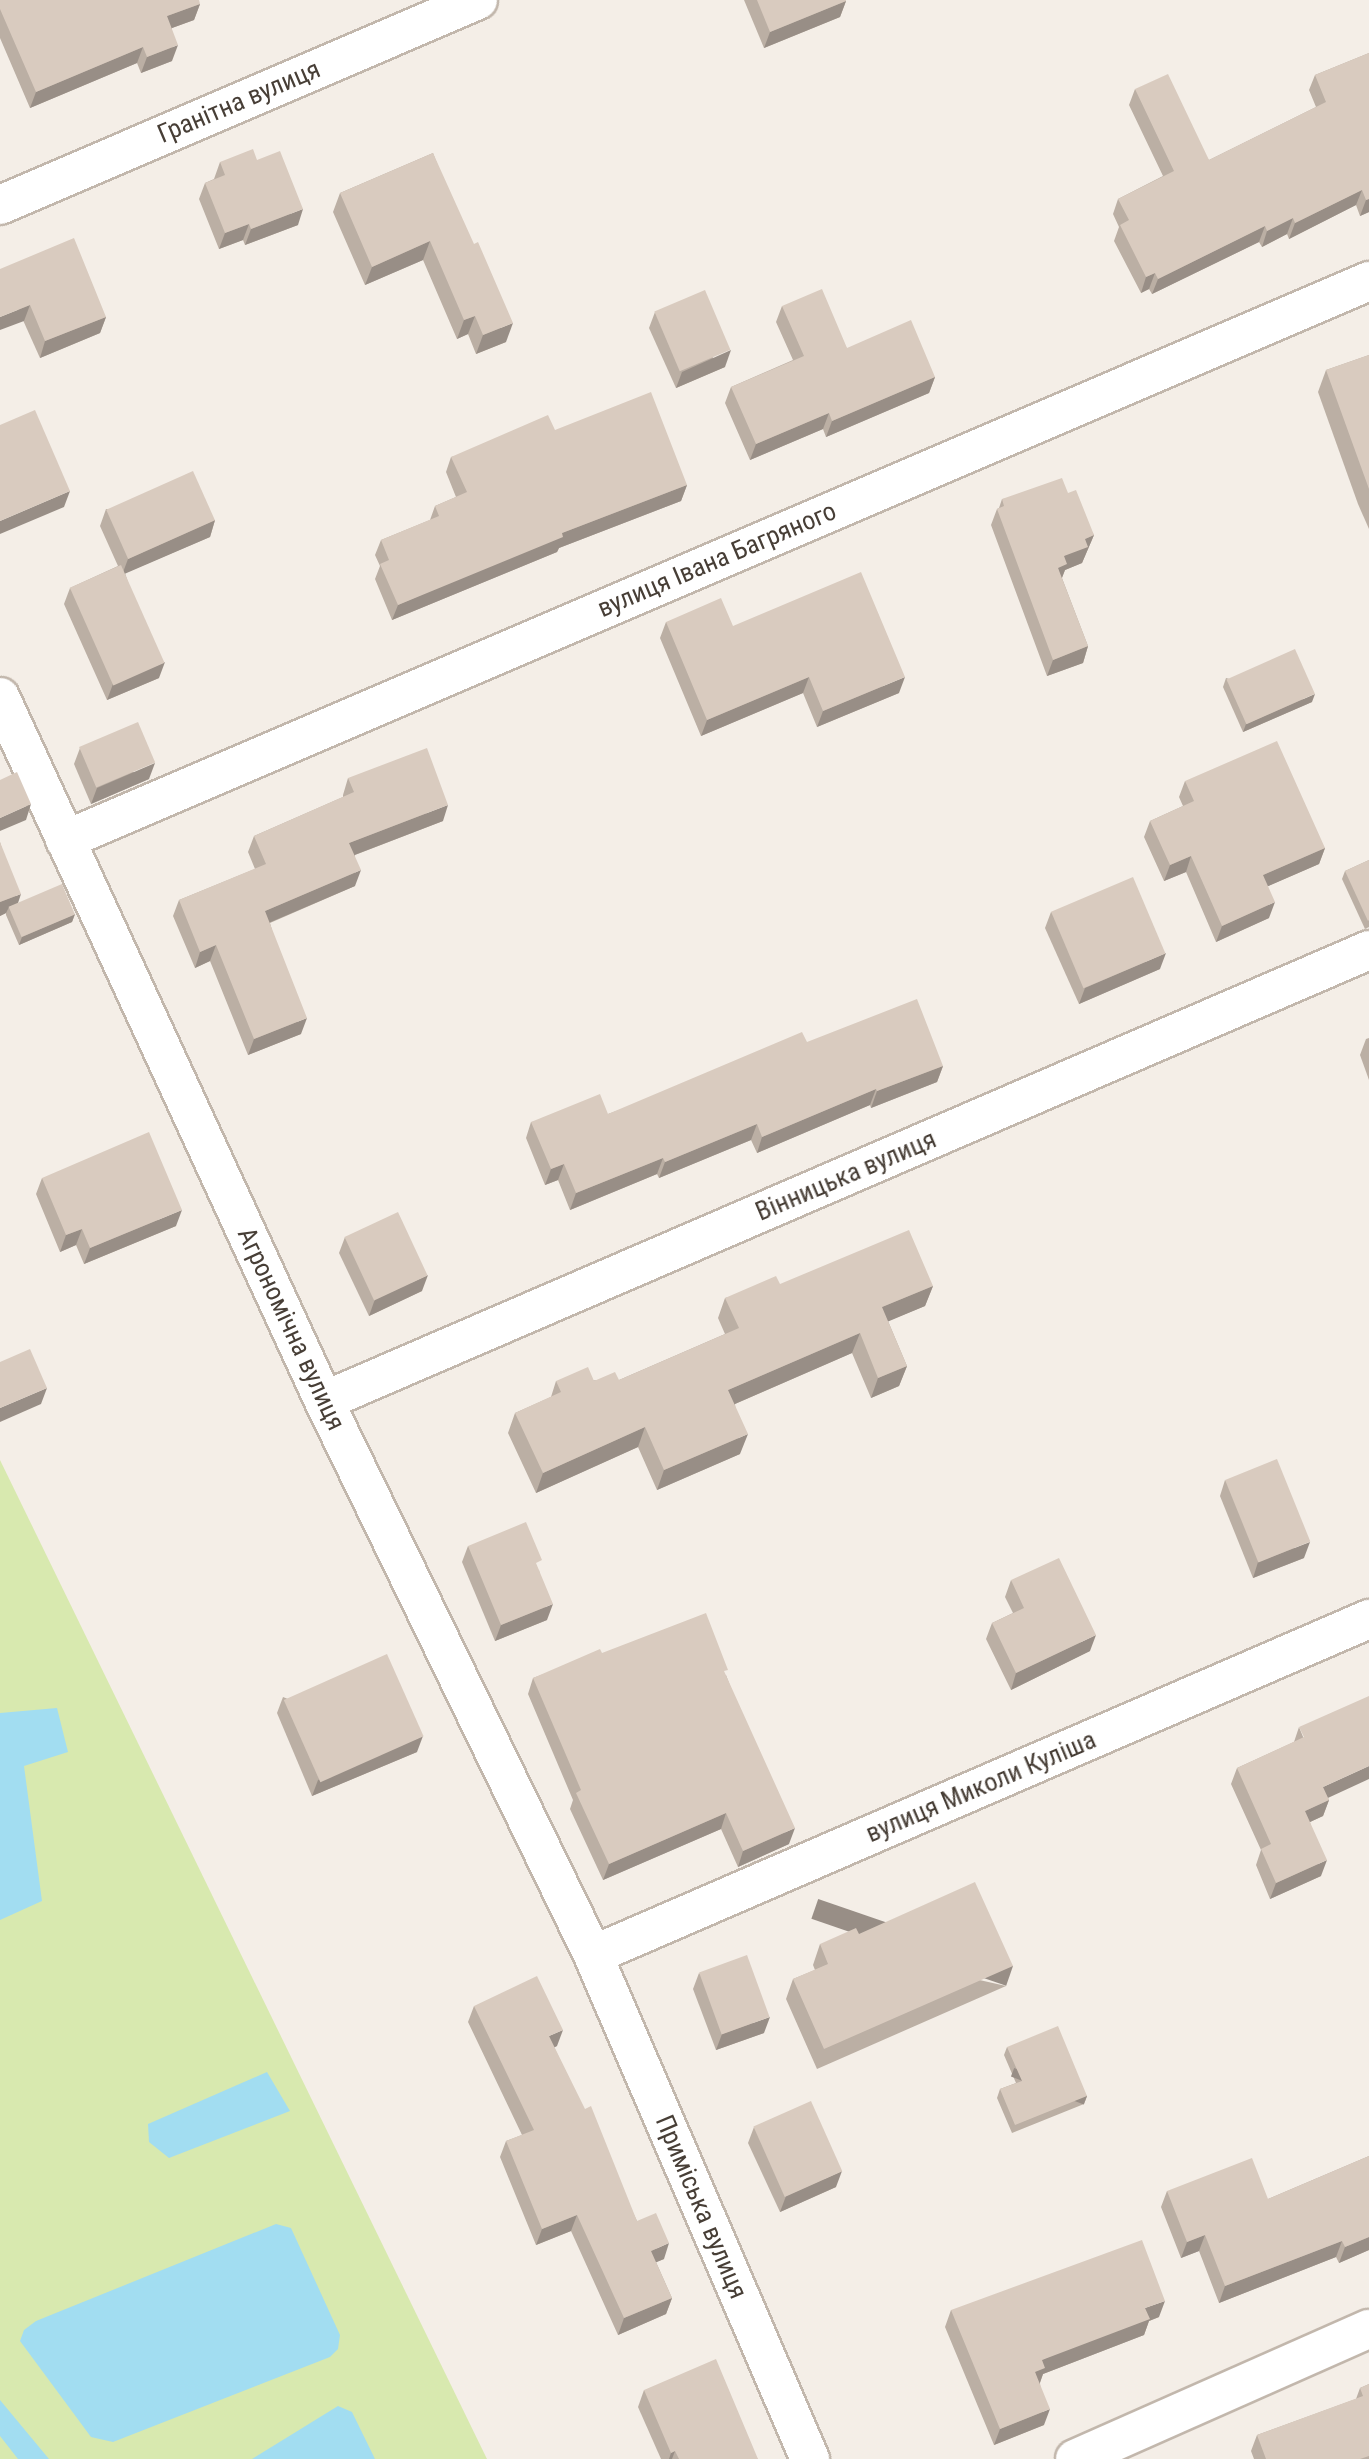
<!DOCTYPE html>
<meta charset="utf-8">
<style>
body{margin:0}
#map{position:relative;width:1369px;height:2459px;overflow:hidden;background:#f4eee7;font-family:"Roboto Condensed",sans-serif}
div>[style]{position:absolute}
.green>*{inset:0;background:#d8e9af}
.water>*{inset:0;background:#a2ddf1}
.roads{filter:drop-shadow(2px 0 #c2b7ac) drop-shadow(-2px 0 #c2b7ac) drop-shadow(0 2px #c2b7ac) drop-shadow(0 -2px #c2b7ac)}
.minor>*{height:38px;margin:-19px;padding:0 19px;transform-origin:19px;border-radius:19px;background:#fff}
.wall>*{inset:0;background:#bbafa4}
.shaded-wall>*{inset:0;background:#988e86;transform-origin:0 0}
.building>*{inset:0;background:#d9cbbf;transform-origin:0 0}
span{translate:-50% -50%;white-space:nowrap;text-align:center;line-height:1.15;-webkit-text-stroke:8px #fff;paint-order:stroke}
.street-label{font-size:26px;color:#473e36}
</style>
<div id="map">
<div class="green">
<div style="clip-path:polygon(0 1460px,487px 2459px,0 2459px)"></div>
</div>
<div class="water">
<div style="clip-path:polygon(57px 1708px,68px 1752px,24px 1766px,42px 1901px,0 1920px,0 1713px)"></div>
<div style="clip-path:polygon(267px 2072px,290px 2111px,169px 2158px,149px 2142px,148px 2124px)"></div>
<div style="clip-path:polygon(276px 2224px,291px 2228px,340px 2335px,338px 2349px,330px 2357px,113px 2442px,91px 2437px,20px 2341px,24px 2330px,36px 2321px)"></div>
<div style="clip-path:polygon(0 2397px,0 2400px,49px 2459px,18px 2459px,0 2436px)"></div>
<div style="clip-path:polygon(338px 2406px,352px 2412px,375px 2459px,252px 2459px)"></div>
</div>
<div class="roads">
<div class="minor">
<div style="left:0;top:205px;width:520px;rotate:-23.21deg"></div>
<div style="left:0;top:697px;width:775px;rotate:65.29deg"></div>
<div style="left:324px;top:1401px;width:616px;rotate:64.1deg"></div>
<div style="left:593px;top:1955px;width:549px;rotate:66.71deg"></div>
<div style="left:65px;top:840px;width:1419px;rotate:-23.2deg"></div>
<div style="left:324px;top:1401px;width:1138px;rotate:-23.34deg"></div>
<div style="left:593px;top:1955px;width:846px;rotate:-23.41deg"></div>
<div style="left:1075px;top:2459px;width:321px;rotate:-23.9deg"></div>
</div>
</div>
<div class="wall">
<div style="clip-path:polygon(0 0,200px 4px,194px 20px,172px 28px,172px 61px,141px 73px,137px 63px,30px 108px,0 38px)"></div>
<div style="clip-path:polygon(744px 0,846px 0,846px 1px,840px 17px,764px 48px)"></div>
<div style="clip-path:polygon(1369px 53px,1369px 212px,1360px 216px,1356px 205px,1289px 239px,1287px 234px,1262px 247px,1259px 242px,1152px 294px,1149px 289px,1141px 293px,1114px 241px,1119px 227px,1113px 214px,1118px 199px,1163px 176px,1129px 105px,1135px 89px,1209px 160px,1316px 107px,1309px 90px,1315px 75px)"></div>
<div style="clip-path:polygon(433px 153px,506px 342px,476px 354px,468px 334px,457px 339px,423px 260px,365px 285px,333px 212px,340px 193px)"></div>
<div style="clip-path:polygon(257px 160px,298px 225px,245px 245px,243px 240px,219px 249px,199px 199px,205px 183px,214px 179px,220px 162px)"></div>
<div style="clip-path:polygon(0 269px,106px 317px,100px 333px,40px 358px)"></div>
<div style="clip-path:polygon(782px 306px,847px 348px,935px 377px,929px 393px,826px 437px,823px 429px,750px 460px,725px 403px,731px 387px,793px 360px,776px 322px)"></div>
<div style="clip-path:polygon(655px 312px,725px 367px,676px 388px,649px 328px)"></div>
<div style="clip-path:polygon(1369px 355px,1369px 529px,1358px 504px,1318px 392px,1326px 370px)"></div>
<div style="clip-path:polygon(555px 430px,687px 485px,681px 501px,559px 548px,557px 552px,392px 620px,375px 579px,380px 566px,375px 555px,381px 540px,430px 520px,435px 506px,456px 497px,446px 472px,451px 457px)"></div>
<div style="clip-path:polygon(1068px 493px,1094px 535px,1082px 563px,1065px 570px,1062px 578px,1088px 646px,1083px 663px,1047px 676px,991px 525px,997px 509px,999px 508px,1002px 499px)"></div>
<div style="clip-path:polygon(106px 509px,215px 520px,210px 537px,125px 573px,159px 678px,107px 700px,64px 604px,70px 588px,118px 566px,100px 526px)"></div>
<div style="clip-path:polygon(666px 622px,733px 626px,899px 693px,817px 727px,803px 693px,701px 736px,660px 638px)"></div>
<div style="clip-path:polygon(1226px 678px,1312px 702px,1243px 732px,1223px 687px)"></div>
<div style="clip-path:polygon(80px 748px,149px 779px,91px 804px,74px 764px)"></div>
<div style="clip-path:polygon(348px 778px,443px 821px,355px 855px,355px 886px,270px 923px,301px 1034px,248px 1055px,210px 961px,195px 968px,173px 916px,179px 900px,255px 869px,248px 852px,254px 836px,343px 797px,343px 795px)"></div>
<div style="clip-path:polygon(1185px 781px,1325px 848px,1319px 864px,1268px 886px,1269px 918px,1216px 942px,1186px 872px,1164px 881px,1144px 837px,1150px 821px,1183px 806px,1179px 797px)"></div>
<div style="clip-path:polygon(0 842px,18px 903px,75px 914px,72px 922px,19px 945px,6px 915px,6px 913px,0 916px)"></div>
<div style="clip-path:polygon(1369px 860px,1369px 927px,1365px 929px,1342px 879px,1345px 871px)"></div>
<div style="clip-path:polygon(1051px 912px,1160px 969px,1079px 1004px,1045px 928px)"></div>
<div style="clip-path:polygon(1369px 1038px,1369px 1080px,1360px 1055px,1366px 1039px)"></div>
<div style="clip-path:polygon(807px 1042px,943px 1066px,937px 1082px,871px 1108px,870px 1105px,757px 1153px,751px 1140px,659px 1178px,657px 1174px,570px 1210px,558px 1180px,545px 1185px,526px 1138px,531px 1122px,608px 1114px)"></div>
<div style="clip-path:polygon(42px 1178px,176px 1226px,84px 1264px,76px 1245px,60px 1252px,36px 1194px)"></div>
<div style="clip-path:polygon(345px 1237px,422px 1291px,369px 1316px,339px 1253px)"></div>
<div style="clip-path:polygon(780px 1284px,933px 1286px,925px 1306px,888px 1321px,907px 1366px,899px 1386px,871px 1398px,852px 1353px,735px 1404px,740px 1454px,657px 1490px,638px 1447px,536px 1493px,508px 1433px,515px 1413px,551px 1397px,556px 1381px,619px 1380px,725px 1334px,718px 1318px,725px 1298px)"></div>
<div style="clip-path:polygon(1225px 1480px,1304px 1558px,1253px 1578px,1220px 1496px)"></div>
<div style="clip-path:polygon(468px 1546px,539px 1570px,547px 1620px,495px 1641px,462px 1562px)"></div>
<div style="clip-path:polygon(1011px 1580px,1090px 1651px,1011px 1690px,986px 1639px,992px 1623px,1013px 1613px,1005px 1597px)"></div>
<div style="clip-path:polygon(602px 1653px,726px 1675px,789px 1844px,738px 1867px,721px 1829px,603px 1880px,570px 1809px,573px 1800px,528px 1694px,533px 1678px)"></div>
<div style="clip-path:polygon(283px 1697px,417px 1752px,312px 1796px,277px 1713px)"></div>
<div style="clip-path:polygon(1299px 1727px,1329px 1800px,1323px 1816px,1310px 1822px,1321px 1876px,1270px 1899px,1256px 1865px,1261px 1850px,1231px 1784px,1237px 1768px,1294px 1742px)"></div>
<div style="clip-path:polygon(820px 1944px,1006px 1986px,817px 2069px,786px 1999px,793px 1979px,815px 1970px,813px 1965px)"></div>
<div style="clip-path:polygon(699px 1973px,764px 2033px,716px 2050px,693px 1989px)"></div>
<div style="clip-path:polygon(474px 2006px,557px 2046px,554px 2047px,637px 2221px,664px 2259px,656px 2262px,672px 2298px,666px 2314px,618px 2335px,571px 2231px,536px 2245px,500px 2157px,506px 2141px,522px 2135px,468px 2022px)"></div>
<div style="clip-path:polygon(1007px 2047px,1087px 2096px,1084px 2104px,1012px 2133px,997px 2098px,1000px 2089px,1016px 2083px,1004px 2055px)"></div>
<div style="clip-path:polygon(754px 2127px,836px 2187px,780px 2212px,748px 2143px)"></div>
<div style="clip-path:polygon(1369px 2156px,1369px 2250px,1339px 2263px,1336px 2257px,1219px 2303px,1199px 2251px,1181px 2258px,1161px 2207px,1167px 2191px,1268px 2199px)"></div>
<div style="clip-path:polygon(951px 2310px,1159px 2317px,1149px 2321px,1144px 2335px,1043px 2374px,1040px 2383px,1044px 2425px,994px 2445px,945px 2327px)"></div>
<div style="clip-path:polygon(1369px 2384px,1369px 2459px,1254px 2459px,1251px 2451px,1257px 2435px,1356px 2399px,1360px 2388px)"></div>
<div style="clip-path:polygon(644px 2390px,758px 2459px,661px 2459px,638px 2407px)"></div>
</div>
<div class="shaded-wall">
<div style="clip-path:polygon(846px 1px,840px 17px,764px 48px,770px 32px)"></div>
<div style="clip-path:polygon(200px 4px,194px 20px,161px 32px,167px 16px)"></div>
<div style="clip-path:polygon(178px 45px,172px 61px,141px 73px,147px 57px)"></div>
<div style="clip-path:polygon(143px 47px,137px 63px,30px 108px,36px 92px)"></div>
<div style="clip-path:polygon(1362px 190px,1356px 205px,1289px 239px,1295px 223px)"></div>
<div style="clip-path:polygon(1369px 199px,1369px 212px,1360px 216px,1366px 200px)"></div>
<div style="clip-path:polygon(303px 209px,298px 225px,245px 245px,251px 229px)"></div>
<div style="clip-path:polygon(1293px 218px,1287px 234px,1262px 247px,1267px 231px)"></div>
<div style="clip-path:polygon(249px 224px,243px 240px,219px 249px,225px 233px)"></div>
<div style="clip-path:polygon(1265px 226px,1259px 242px,1152px 294px,1158px 279px)"></div>
<div style="clip-path:polygon(430px 241px,423px 260px,365px 285px,372px 267px)"></div>
<div style="clip-path:polygon(1155px 273px,1149px 289px,1141px 293px,1146px 277px)"></div>
<div style="clip-path:polygon(30px 305px,24px 321px,0 330px,0 317px)"></div>
<div style="clip-path:polygon(475px 316px,468px 334px,457px 339px,464px 320px)"></div>
<div style="clip-path:polygon(106px 317px,100px 333px,40px 358px,45px 341px)"></div>
<div style="clip-path:polygon(513px 323px,506px 342px,476px 354px,483px 335px)"></div>
<div style="clip-path:polygon(731px 350px,725px 367px,676px 388px,682px 372px)"></div>
<div style="clip-path:polygon(935px 377px,929px 393px,826px 437px,832px 421px)"></div>
<div style="clip-path:polygon(829px 413px,823px 429px,750px 460px,756px 444px)"></div>
<div style="clip-path:polygon(687px 485px,681px 501px,559px 548px,557px 552px,392px 620px,398px 605px,562px 533px)"></div>
<div style="clip-path:polygon(70px 491px,64px 507px,0 534px,0 521px)"></div>
<div style="clip-path:polygon(215px 520px,210px 537px,122px 575px,128px 559px)"></div>
<div style="clip-path:polygon(1094px 535px,1082px 563px,1065px 570px,1061px 580px,1058px 568px,1064px 556px,1085px 539px)"></div>
<div style="clip-path:polygon(1088px 646px,1083px 663px,1047px 676px,1053px 660px)"></div>
<div style="clip-path:polygon(165px 662px,159px 678px,107px 700px,113px 684px)"></div>
<div style="clip-path:polygon(809px 677px,803px 693px,701px 736px,707px 720px)"></div>
<div style="clip-path:polygon(905px 677px,899px 693px,817px 727px,823px 711px)"></div>
<div style="clip-path:polygon(1315px 694px,1312px 702px,1243px 732px,1246px 724px)"></div>
<div style="clip-path:polygon(155px 763px,149px 779px,91px 804px,97px 788px)"></div>
<div style="clip-path:polygon(31px 804px,26px 820px,0 831px,0 818px)"></div>
<div style="clip-path:polygon(448px 805px,443px 821px,344px 859px,349px 843px)"></div>
<div style="clip-path:polygon(1325px 848px,1319px 864px,1257px 891px,1263px 875px)"></div>
<div style="clip-path:polygon(1191px 856px,1186px 872px,1164px 881px,1170px 865px)"></div>
<div style="clip-path:polygon(361px 870px,355px 886px,259px 927px,265px 911px)"></div>
<div style="clip-path:polygon(21px 894px,16px 909px,9px 907px,6px 913px,0 916px,0 902px)"></div>
<div style="clip-path:polygon(1275px 902px,1269px 918px,1216px 942px,1222px 926px)"></div>
<div style="clip-path:polygon(75px 914px,72px 922px,19px 945px,22px 937px)"></div>
<div style="clip-path:polygon(216px 945px,210px 961px,195px 968px,200px 952px)"></div>
<div style="clip-path:polygon(1166px 953px,1160px 969px,1079px 1004px,1085px 988px)"></div>
<div style="clip-path:polygon(307px 1018px,301px 1034px,248px 1055px,254px 1039px)"></div>
<div style="clip-path:polygon(943px 1066px,937px 1082px,871px 1108px,877px 1091px)"></div>
<div style="clip-path:polygon(876px 1089px,870px 1105px,757px 1153px,762px 1137px)"></div>
<div style="clip-path:polygon(757px 1124px,751px 1140px,659px 1178px,665px 1162px)"></div>
<div style="clip-path:polygon(663px 1158px,657px 1174px,570px 1210px,576px 1193px)"></div>
<div style="clip-path:polygon(564px 1164px,558px 1180px,545px 1185px,551px 1169px)"></div>
<div style="clip-path:polygon(182px 1210px,176px 1226px,84px 1264px,90px 1248px)"></div>
<div style="clip-path:polygon(82px 1229px,76px 1245px,60px 1252px,66px 1235px)"></div>
<div style="clip-path:polygon(428px 1275px,422px 1291px,369px 1316px,375px 1299px)"></div>
<div style="clip-path:polygon(933px 1286px,925px 1306px,875px 1327px,882px 1307px)"></div>
<div style="clip-path:polygon(860px 1333px,852px 1353px,721px 1410px,728px 1390px)"></div>
<div style="clip-path:polygon(907px 1366px,899px 1386px,871px 1398px,878px 1378px)"></div>
<div style="clip-path:polygon(47px 1388px,41px 1404px,0 1422px,0 1408px)"></div>
<div style="clip-path:polygon(645px 1427px,638px 1447px,536px 1493px,543px 1473px)"></div>
<div style="clip-path:polygon(748px 1434px,740px 1454px,657px 1490px,664px 1470px)"></div>
<div style="clip-path:polygon(1310px 1542px,1304px 1558px,1253px 1578px,1258px 1562px)"></div>
<div style="clip-path:polygon(553px 1604px,547px 1620px,495px 1641px,501px 1625px)"></div>
<div style="clip-path:polygon(1096px 1635px,1090px 1651px,1011px 1690px,1016px 1673px)"></div>
<div style="clip-path:polygon(423px 1736px,417px 1752px,312px 1796px,318px 1780px)"></div>
<div style="clip-path:polygon(1369px 1766px,1369px 1779px,1317px 1803px,1323px 1787px)"></div>
<div style="clip-path:polygon(1329px 1800px,1323px 1816px,1299px 1827px,1305px 1811px)"></div>
<div style="clip-path:polygon(726px 1813px,721px 1829px,603px 1880px,609px 1864px)"></div>
<div style="clip-path:polygon(795px 1828px,789px 1844px,738px 1867px,743px 1851px)"></div>
<div style="clip-path:polygon(1327px 1860px,1321px 1876px,1270px 1899px,1276px 1883px)"></div>
<div style="left:1013px;top:1966px;width:21px;height:206px;rotate:109deg"></div>
<div style="clip-path:polygon(770px 2017px,764px 2033px,716px 2050px,722px 2034px)"></div>
<div style="clip-path:polygon(563px 2030px,557px 2046px,543px 2053px,549px 2036px)"></div>
<div style="left:1087px;top:2096px;width:9px;height:78px;rotate:111deg"></div>
<div style="clip-path:polygon(842px 2171px,836px 2187px,780px 2212px,786px 2196px)"></div>
<div style="clip-path:polygon(577px 2215px,571px 2231px,536px 2245px,542px 2229px)"></div>
<div style="clip-path:polygon(1205px 2235px,1199px 2251px,1181px 2258px,1187px 2242px)"></div>
<div style="clip-path:polygon(1369px 2237px,1369px 2250px,1339px 2263px,1345px 2247px)"></div>
<div style="clip-path:polygon(1342px 2241px,1336px 2257px,1219px 2303px,1225px 2286px)"></div>
<div style="clip-path:polygon(669px 2243px,664px 2259px,645px 2267px,651px 2251px)"></div>
<div style="clip-path:polygon(672px 2298px,666px 2314px,618px 2335px,624px 2318px)"></div>
<div style="clip-path:polygon(1165px 2301px,1159px 2317px,1149px 2321px,1144px 2335px,1043px 2374px,1039px 2385px,1035px 2372px,1042px 2360px,1145px 2308px)"></div>
<div style="clip-path:polygon(1050px 2409px,1044px 2425px,994px 2445px,1000px 2429px)"></div>
<div style="clip-path:polygon(675px 2451px,672px 2459px,669px 2459px,671px 2453px)"></div>
</div>
<div class="building">
<div style="clip-path:polygon(0 0,199px 0,200px 4px,167px 16px,178px 45px,147px 57px,143px 47px,36px 92px,0 9px)"></div>
<div style="clip-path:polygon(757px 0,846px 0,846px 1px,770px 32px)"></div>
<div style="clip-path:polygon(1369px 53px,1369px 199px,1366px 200px,1362px 190px,1295px 223px,1293px 218px,1267px 231px,1265px 226px,1158px 279px,1155px 273px,1146px 277px,1120px 225px,1129px 220px,1118px 199px,1174px 171px,1135px 89px,1168px 74px,1209px 160px,1326px 102px,1315px 75px)"></div>
<div style="clip-path:polygon(253px 149px,257px 160px,280px 151px,303px 209px,251px 229px,249px 224px,225px 233px,205px 183px,225px 175px,220px 162px)"></div>
<div style="clip-path:polygon(433px 153px,474px 244px,478px 242px,513px 323px,483px 335px,475px 316px,464px 320px,430px 241px,372px 267px,340px 193px)"></div>
<div style="clip-path:polygon(74px 238px,106px 317px,45px 341px,30px 305px,0 317px,0 269px)"></div>
<div style="clip-path:polygon(822px 289px,847px 348px,911px 320px,935px 377px,832px 421px,829px 413px,756px 444px,731px 387px,804px 356px,782px 306px)"></div>
<div style="left:705px;top:290px;width:65px;height:55px;rotate:67deg"></div>
<div style="clip-path:polygon(1369px 355px,1369px 489px,1326px 370px)"></div>
<div style="clip-path:polygon(651px 392px,687px 485px,562px 533px,563px 537px,398px 605px,380px 564px,389px 560px,381px 540px,439px 516px,435px 506px,467px 492px,451px 457px,548px 415px,555px 430px)"></div>
<div style="clip-path:polygon(35px 410px,70px 491px,0 521px,0 425px)"></div>
<div style="left:193px;top:471px;width:54px;height:95px;rotate:66deg"></div>
<div style="clip-path:polygon(1062px 478px,1068px 493px,1076px 490px,1094px 535px,1085px 539px,1088px 547px,1064px 556px,1067px 564px,1058px 568px,1088px 646px,1053px 660px,997px 509px,1004px 506px,1002px 499px)"></div>
<div style="left:121px;top:565px;width:107px;height:56px;rotate:66deg"></div>
<div style="clip-path:polygon(861px 572px,905px 677px,823px 711px,809px 677px,707px 720px,666px 622px,721px 598px,733px 626px)"></div>
<div style="left:1295px;top:649px;width:49px;height:75px;rotate:66deg"></div>
<div style="left:138px;top:722px;width:44px;height:64px;rotate:67deg"></div>
<div style="clip-path:polygon(1277px 741px,1325px 848px,1263px 875px,1275px 902px,1222px 926px,1191px 856px,1170px 865px,1150px 821px,1194px 801px,1185px 781px)"></div>
<div style="clip-path:polygon(427px 748px,448px 805px,349px 843px,361px 870px,265px 911px,307px 1018px,254px 1039px,216px 945px,200px 952px,179px 900px,266px 864px,254px 836px,354px 792px,348px 778px)"></div>
<div style="clip-path:polygon(17px 772px,31px 804px,0 818px,0 780px)"></div>
<div style="clip-path:polygon(0 842px,21px 894px,0 902px)"></div>
<div style="clip-path:polygon(1369px 860px,1369px 920px,1368px 921px,1345px 871px)"></div>
<div style="left:1133px;top:877px;width:83px;height:89px;rotate:67deg"></div>
<div style="left:62px;top:884px;width:33px;height:58px;rotate:67deg"></div>
<div style="clip-path:polygon(917px 999px,943px 1066px,877px 1091px,876px 1089px,762px 1137px,757px 1124px,665px 1162px,663px 1158px,576px 1193px,564px 1164px,551px 1169px,531px 1122px,600px 1094px,608px 1114px,802px 1032px,807px 1042px)"></div>
<div style="clip-path:polygon(149px 1132px,182px 1210px,90px 1248px,82px 1229px,66px 1235px,42px 1178px)"></div>
<div style="left:398px;top:1212px;width:70px;height:59px;rotate:65deg"></div>
<div style="clip-path:polygon(909px 1230px,933px 1286px,882px 1307px,907px 1366px,878px 1378px,860px 1333px,728px 1390px,748px 1434px,664px 1470px,645px 1427px,543px 1473px,515px 1413px,561px 1392px,556px 1381px,588px 1367px,594px 1381px,615px 1372px,619px 1380px,739px 1328px,725px 1298px,776px 1276px,780px 1284px)"></div>
<div style="clip-path:polygon(30px 1349px,47px 1388px,0 1408px,0 1362px)"></div>
<div style="left:1277px;top:1459px;width:89px;height:56px;rotate:68deg"></div>
<div style="clip-path:polygon(526px 1522px,542px 1560px,536px 1563px,553px 1604px,501px 1625px,468px 1546px)"></div>
<div style="clip-path:polygon(1059px 1558px,1096px 1635px,1016px 1673px,992px 1623px,1024px 1608px,1011px 1580px)"></div>
<div style="clip-path:polygon(706px 1613px,728px 1670px,724px 1671px,795px 1828px,743px 1851px,726px 1813px,609px 1864px,576px 1793px,581px 1790px,533px 1678px,600px 1649px,602px 1653px)"></div>
<div style="left:387px;top:1654px;width:90px;height:113px;rotate:66deg"></div>
<div style="clip-path:polygon(1369px 1696px,1369px 1766px,1323px 1787px,1329px 1800px,1305px 1811px,1327px 1860px,1276px 1883px,1261px 1849px,1271px 1844px,1237px 1768px,1304px 1737px,1299px 1727px)"></div>
<div style="clip-path:polygon(975px 1882px,1013px 1966px,824px 2049px,793px 1979px,828px 1964px,820px 1944px,856px 1928px,859px 1934px)"></div>
<div style="left:747px;top:1955px;width:66px;height:51px;rotate:70deg"></div>
<div style="clip-path:polygon(537px 1976px,563px 2030px,549px 2036px,585px 2109px,591px 2106px,637px 2221px,656px 2213px,669px 2243px,651px 2251px,672px 2298px,624px 2318px,577px 2215px,542px 2229px,506px 2141px,534px 2130px,474px 2006px)"></div>
<div style="clip-path:polygon(1058px 2026px,1087px 2096px,1015px 2125px,1000px 2089px,1022px 2081px,1007px 2047px)"></div>
<div style="left:811px;top:2101px;width:77px;height:63px;rotate:66deg"></div>
<div style="clip-path:polygon(1369px 2156px,1369px 2237px,1345px 2247px,1342px 2241px,1225px 2286px,1205px 2235px,1187px 2242px,1167px 2191px,1252px 2158px,1268px 2199px)"></div>
<div style="clip-path:polygon(1142px 2240px,1165px 2301px,1145px 2308px,1150px 2319px,1042px 2360px,1045px 2368px,1035px 2372px,1050px 2409px,1000px 2429px,951px 2310px)"></div>
<div style="clip-path:polygon(716px 2359px,758px 2459px,679px 2459px,675px 2451px,671px 2453px,644px 2390px)"></div>
<div style="clip-path:polygon(1369px 2384px,1369px 2456px,1360px 2459px,1266px 2459px,1257px 2435px,1363px 2396px,1360px 2388px)"></div>
</div>
<div class="street-label">
<span style="left:239px;top:102px;rotate:-23deg">Гранітна вулиця</span>
<span style="left:717px;top:560px;rotate:-23deg">вулиця Івана Багряного</span>
<span style="left:846px;top:1176px;rotate:-23deg">Вінницька вулиця</span>
<span style="left:291px;top:1329px;rotate:65deg">Агрономічна вулиця</span>
<span style="left:981px;top:1787px;rotate:-23deg">вулиця Миколи Куліша</span>
<span style="left:701px;top:2207px;rotate:67deg">Приміська вулиця</span>
</div>
</div>
